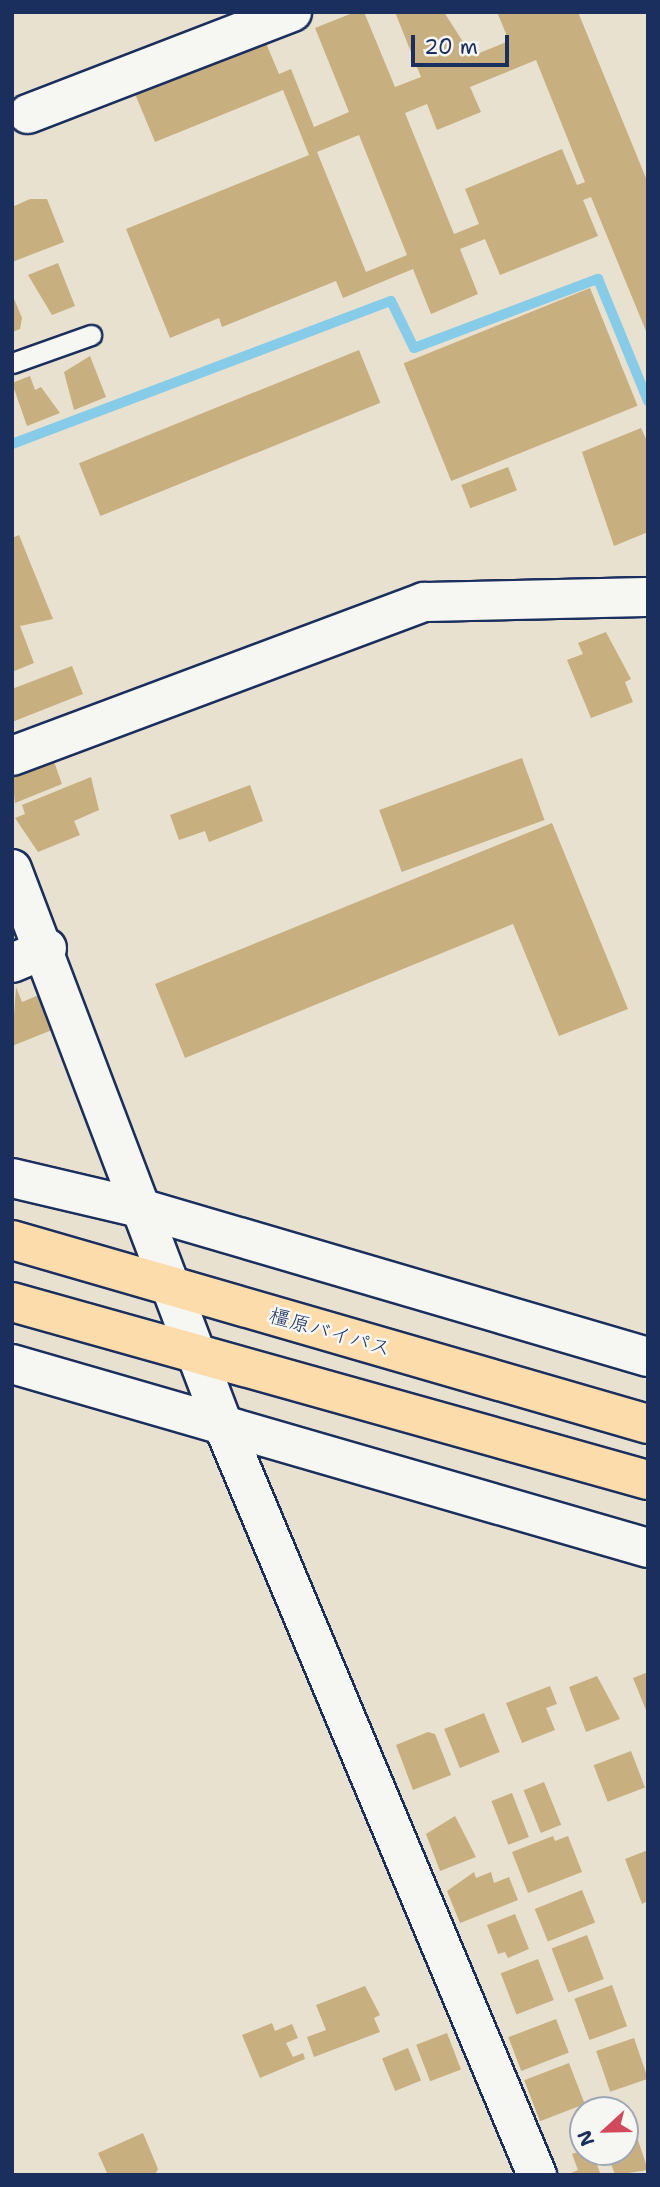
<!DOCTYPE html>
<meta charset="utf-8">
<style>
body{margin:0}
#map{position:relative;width:660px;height:2187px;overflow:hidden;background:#e8e1d0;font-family:"Shantell Sans","Klee One",sans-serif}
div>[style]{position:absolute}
.stream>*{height:10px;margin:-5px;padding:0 5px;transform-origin:5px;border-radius:5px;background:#86cbe8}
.building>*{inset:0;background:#c7af7f;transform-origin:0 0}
.roads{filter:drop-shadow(2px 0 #1b2f5e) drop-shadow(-2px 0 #1b2f5e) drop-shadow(0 2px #1b2f5e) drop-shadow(0 -2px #1b2f5e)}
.lane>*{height:19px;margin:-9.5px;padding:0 9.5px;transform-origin:9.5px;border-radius:9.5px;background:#f6f6f2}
.street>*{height:38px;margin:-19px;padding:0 19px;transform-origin:19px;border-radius:19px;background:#f6f6f2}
.secondary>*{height:38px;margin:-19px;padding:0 19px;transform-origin:19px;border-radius:19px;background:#f6f6f2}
.highway>*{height:38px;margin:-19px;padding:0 19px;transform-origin:19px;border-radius:19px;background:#fddcac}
span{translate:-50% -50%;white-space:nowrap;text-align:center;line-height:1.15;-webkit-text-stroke:5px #f6f6f2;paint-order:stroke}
.street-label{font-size:21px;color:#1b2f5e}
.frame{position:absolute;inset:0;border:14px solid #1b2f5e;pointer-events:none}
.north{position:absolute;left:569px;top:2096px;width:70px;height:70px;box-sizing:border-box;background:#f6f6f2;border:2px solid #9ea6b7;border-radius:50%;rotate:248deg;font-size:19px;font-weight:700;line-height:28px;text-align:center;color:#1b2f5e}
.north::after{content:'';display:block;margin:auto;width:24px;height:32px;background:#d1495b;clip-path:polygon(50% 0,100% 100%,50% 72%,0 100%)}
.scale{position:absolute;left:411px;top:35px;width:98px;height:32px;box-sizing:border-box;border:4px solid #1b2f5e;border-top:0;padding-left:9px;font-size:21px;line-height:24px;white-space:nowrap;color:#1b2f5e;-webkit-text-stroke:5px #f6f6f2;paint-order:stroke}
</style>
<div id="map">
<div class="stream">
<div style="left:12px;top:444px;width:405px;rotate:-20.7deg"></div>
<div style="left:391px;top:301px;width:52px;rotate:63.9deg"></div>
<div style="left:414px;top:348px;width:197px;rotate:-20.6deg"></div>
<div style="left:598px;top:279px;width:132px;rotate:67.7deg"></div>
</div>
<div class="building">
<div style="clip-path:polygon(evenodd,355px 12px,364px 12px,395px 87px,421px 77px,395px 12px,444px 12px,472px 56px,509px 41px,497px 12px,578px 12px,648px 183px,648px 336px,591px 197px,583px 200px,598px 236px,500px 275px,485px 239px,460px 249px,478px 294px,431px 314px,413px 269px,343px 298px,336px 281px,222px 327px,219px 318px,170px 338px,126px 229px,309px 155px,283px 90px,155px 142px,133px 89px,263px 36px,279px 74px,291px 69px,314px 127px,349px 112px,315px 28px,355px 12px,536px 60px,585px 182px,577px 185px,562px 149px,465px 189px,479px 224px,454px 234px,405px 113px,427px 104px,437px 130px,481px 112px,470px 87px,536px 60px,355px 12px,359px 135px,407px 255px,366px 272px,317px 152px,359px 135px)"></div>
<div style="clip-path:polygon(30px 199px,47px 199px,64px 242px,12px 262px,12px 207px)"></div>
<div style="clip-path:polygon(58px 263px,75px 306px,52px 315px,28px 275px)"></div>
<div style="left:590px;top:288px;width:127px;height:201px;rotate:68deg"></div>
<div style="clip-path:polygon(12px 294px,22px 318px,20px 329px,12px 332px)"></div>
<div style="left:359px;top:350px;width:57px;height:302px;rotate:68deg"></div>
<div style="clip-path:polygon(90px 356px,106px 397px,74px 410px,64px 372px)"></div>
<div style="clip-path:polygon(30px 376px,35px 390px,41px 387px,60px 413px,27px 426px,12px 383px)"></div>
<div style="clip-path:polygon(641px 428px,648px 443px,648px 532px,614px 546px,582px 452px)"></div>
<div style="left:508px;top:467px;width:25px;height:50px;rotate:69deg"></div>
<div style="clip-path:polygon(19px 535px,53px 619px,20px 626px,34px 663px,12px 672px,12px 538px)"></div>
<div style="clip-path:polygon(606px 632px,631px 679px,625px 682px,633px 702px,591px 718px,567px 660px,583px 654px,578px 643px)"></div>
<div style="clip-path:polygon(72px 666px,83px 694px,12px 722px,12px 689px)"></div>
<div style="left:522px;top:758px;width:66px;height:152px;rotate:70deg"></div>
<div style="clip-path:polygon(53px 759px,62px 784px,15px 803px,12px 775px)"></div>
<div style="clip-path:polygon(91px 777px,99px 810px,74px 821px,80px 835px,38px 852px,15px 818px,25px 814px,22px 805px)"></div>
<div style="clip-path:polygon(250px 785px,263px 821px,209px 842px,205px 831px,179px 840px,170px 815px)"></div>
<div style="clip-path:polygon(552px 823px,628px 1009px,559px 1036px,513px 924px,185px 1058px,155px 984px)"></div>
<div style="clip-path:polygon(16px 987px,22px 1002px,39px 995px,52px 1030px,12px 1046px)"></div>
<div style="clip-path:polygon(648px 1672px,648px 1715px,633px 1678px)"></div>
<div style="clip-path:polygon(597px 1676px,620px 1719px,586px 1732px,569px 1687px)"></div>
<div style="clip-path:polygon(550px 1686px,557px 1704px,546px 1708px,555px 1730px,522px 1743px,506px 1703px)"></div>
<div style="left:484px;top:1713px;width:42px;height:43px;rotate:68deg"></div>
<div style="clip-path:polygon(428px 1732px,435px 1734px,451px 1775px,413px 1790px,396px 1745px)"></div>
<div style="left:631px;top:1751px;width:39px;height:40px;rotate:69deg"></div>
<div style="left:544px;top:1782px;width:46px;height:22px;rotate:68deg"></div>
<div style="left:512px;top:1793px;width:47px;height:22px;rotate:69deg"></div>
<div style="clip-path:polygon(455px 1816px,476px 1857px,440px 1871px,426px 1834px)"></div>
<div style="clip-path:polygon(553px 1836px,555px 1841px,568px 1836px,582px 1872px,528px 1893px,512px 1852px)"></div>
<div style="clip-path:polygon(648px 1850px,648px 1901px,642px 1904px,625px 1859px)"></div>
<div style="clip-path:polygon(474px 1872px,476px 1878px,491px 1872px,494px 1883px,509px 1877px,518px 1900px,460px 1923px,447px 1891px)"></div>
<div style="left:582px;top:1890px;width:35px;height:51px;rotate:68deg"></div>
<div style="clip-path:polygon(515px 1914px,529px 1949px,508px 1958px,505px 1952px,498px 1954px,487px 1925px)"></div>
<div style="left:587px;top:1935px;width:47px;height:38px;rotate:69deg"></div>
<div style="left:538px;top:1959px;width:44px;height:40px;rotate:69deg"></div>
<div style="left:612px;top:1985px;width:44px;height:40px;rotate:70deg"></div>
<div style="clip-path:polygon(365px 1986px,380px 2015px,374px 2018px,380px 2032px,314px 2057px,307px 2037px,326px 2030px,316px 2005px)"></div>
<div style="left:556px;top:2019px;width:36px;height:51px;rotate:69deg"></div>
<div style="clip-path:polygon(272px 2023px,275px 2031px,292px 2024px,298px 2038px,286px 2043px,293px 2057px,303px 2053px,305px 2059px,260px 2078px,242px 2035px)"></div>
<div style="left:447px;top:2033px;width:39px;height:33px;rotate:69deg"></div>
<div style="left:634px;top:2038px;width:43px;height:40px;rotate:71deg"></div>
<div style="left:408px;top:2048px;width:35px;height:28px;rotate:68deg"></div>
<div style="left:569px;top:2063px;width:44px;height:48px;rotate:69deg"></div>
<div style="clip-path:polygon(635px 2131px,648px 2170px,615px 2175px,607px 2152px,625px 2152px,625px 2134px)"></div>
<div style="clip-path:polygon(143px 2133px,158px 2169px,155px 2175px,108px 2175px,98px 2153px)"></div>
<div style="clip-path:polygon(583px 2150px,592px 2152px,601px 2175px,566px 2175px,578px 2170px,572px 2154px)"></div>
</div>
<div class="roads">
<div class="lane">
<div style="left:12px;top:363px;width:84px;rotate:-19.5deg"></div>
</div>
<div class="street">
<div style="left:28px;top:114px;width:283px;rotate:-21.1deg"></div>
<div style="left:12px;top:756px;width:440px;rotate:-20.5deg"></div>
<div style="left:424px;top:602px;width:224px;rotate:-1.3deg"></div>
<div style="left:12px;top:869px;width:597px;rotate:69.2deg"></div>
<div style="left:12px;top:963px;width:38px;rotate:-23deg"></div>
<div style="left:12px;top:1178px;width:131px;rotate:13.2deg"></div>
<div style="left:140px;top:1208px;width:529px;rotate:16.35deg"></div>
<div style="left:12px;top:1364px;width:662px;rotate:16.14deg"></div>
</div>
<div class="secondary">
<div style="left:224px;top:1427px;width:811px;rotate:67.29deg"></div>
</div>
<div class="highway">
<div style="left:12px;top:1240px;width:662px;rotate:16.14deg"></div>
<div style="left:12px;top:1302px;width:660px;rotate:15.64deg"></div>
</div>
</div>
<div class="street-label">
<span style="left:330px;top:1332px;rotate:16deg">橿原バイパス</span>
</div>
<div class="frame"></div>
<div class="north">N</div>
<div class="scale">20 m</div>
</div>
